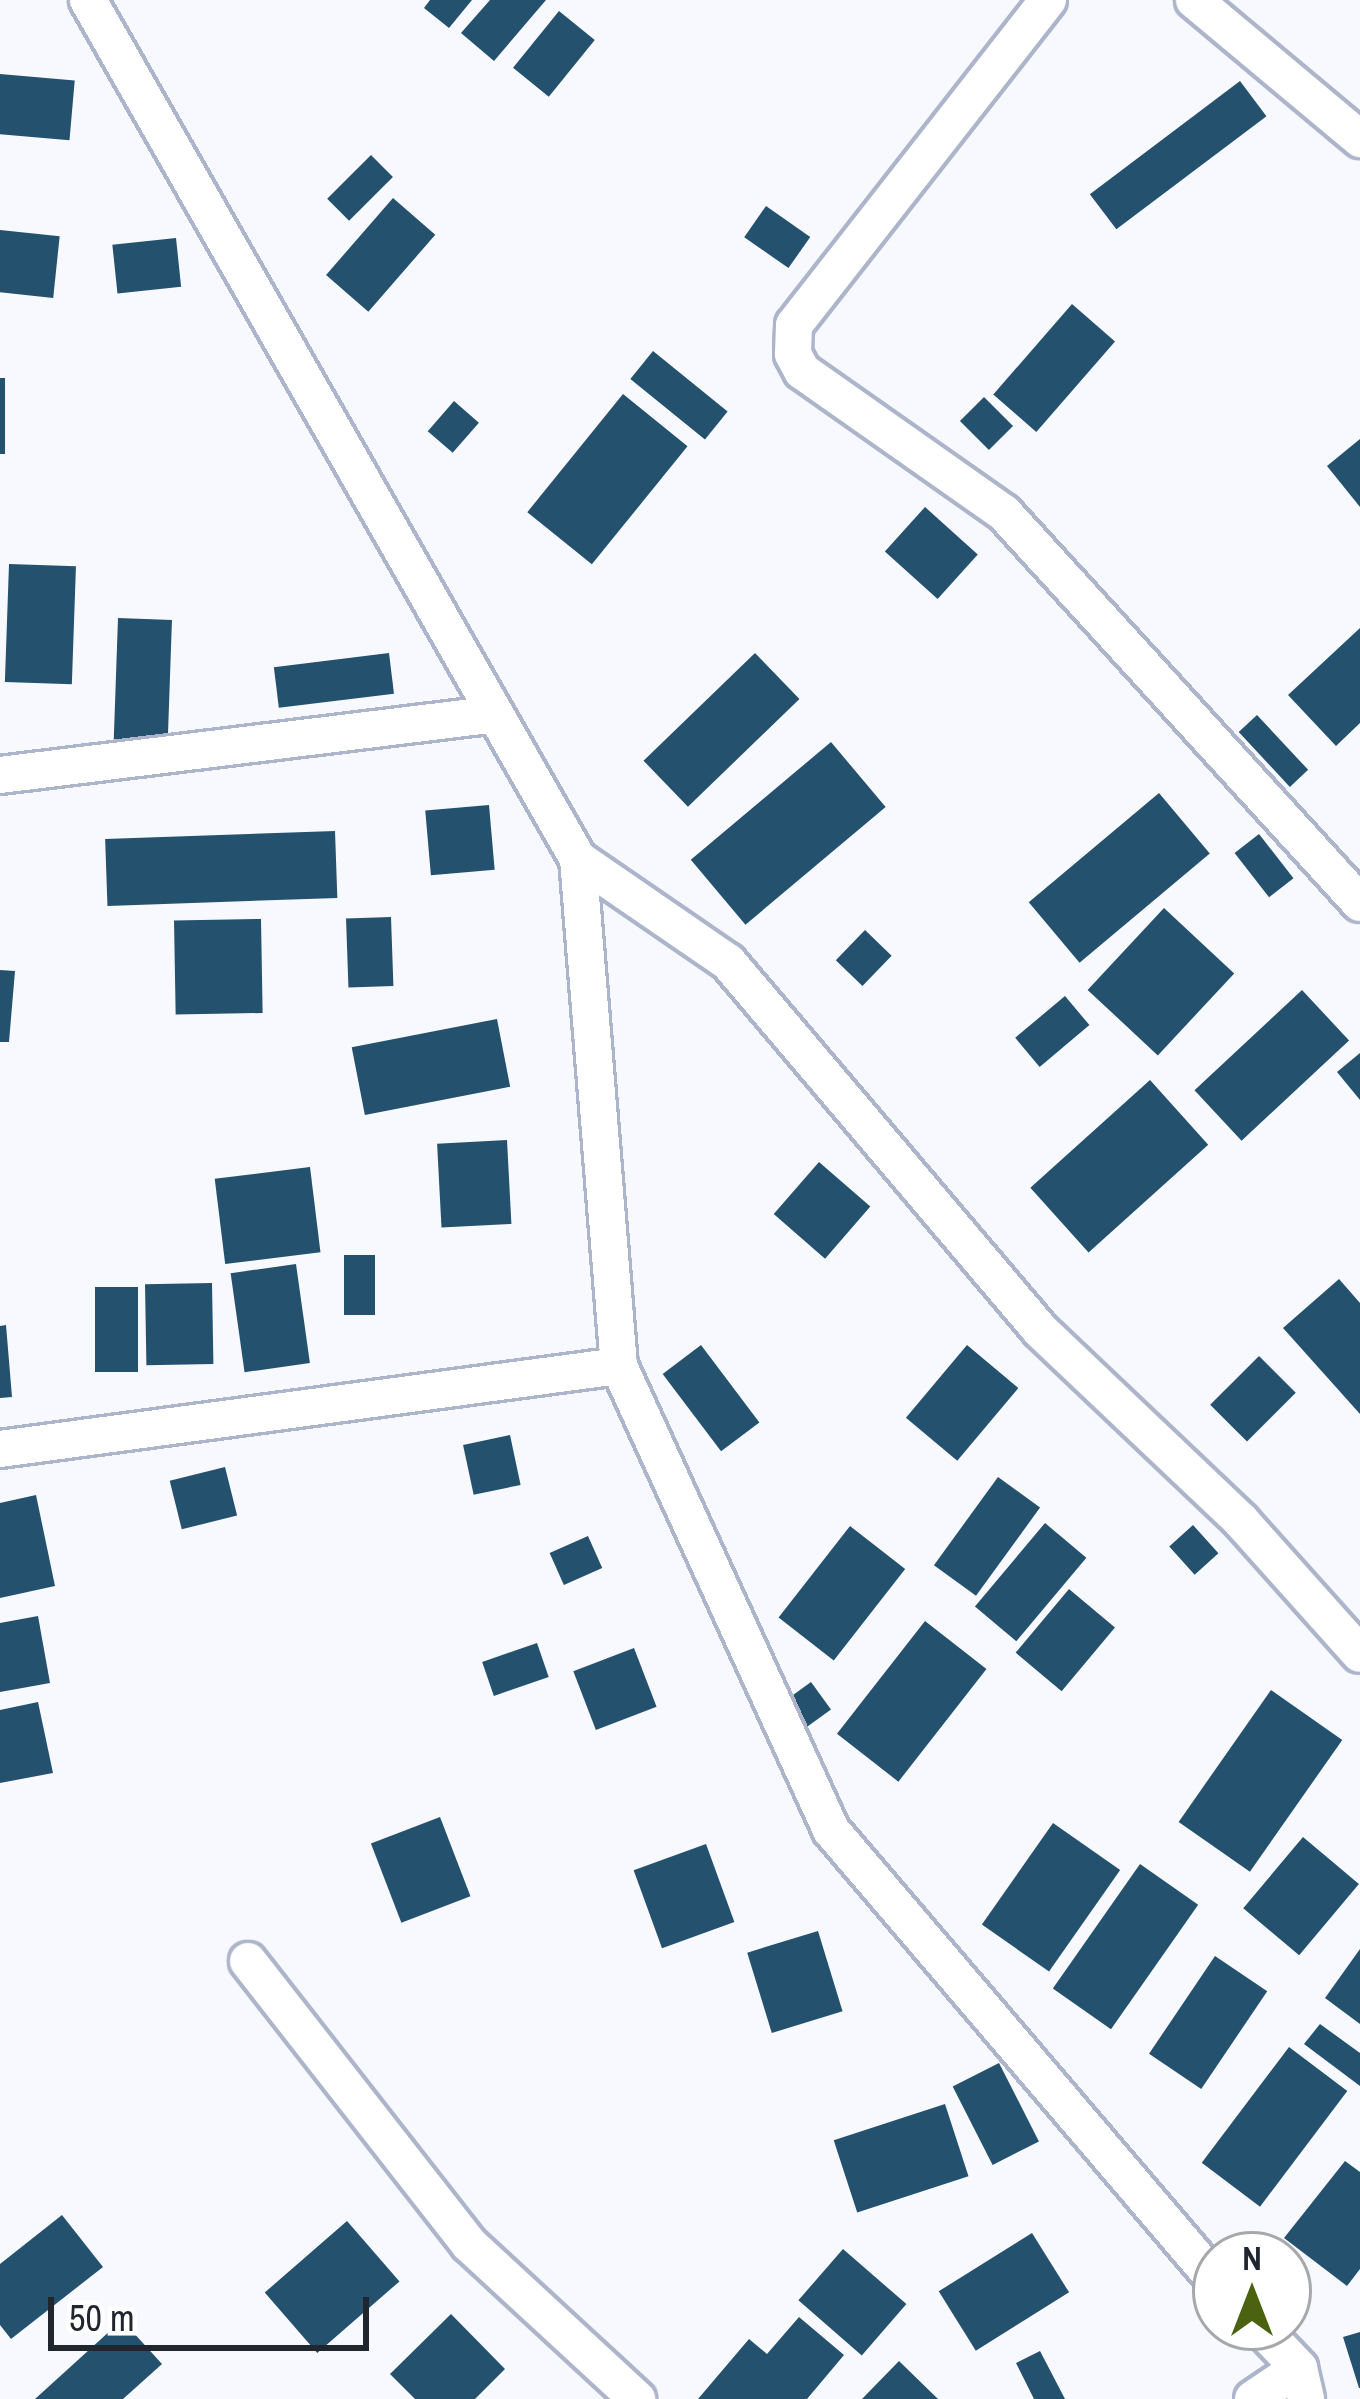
<!DOCTYPE html>
<style>
body{margin:0}
#map{position:relative;width:1360px;height:2399px;overflow:hidden;background:#f8f9fe;font-family:"Archivo Narrow",sans-serif}
div>[style]{position:absolute}
.building>*{inset:0;background:#24516e;transform-origin:0 0}
.roads{filter:drop-shadow(3px 0 #adb5ca) drop-shadow(-3px 0 #adb5ca) drop-shadow(0 3px #adb5ca) drop-shadow(0 -3px #adb5ca)}
.street>*{height:36px;margin:-18px;padding:0 18px;transform-origin:18px;border-radius:18px;background:#fff}
span{translate:-50% -50%;white-space:nowrap;text-align:center;line-height:1.15;-webkit-text-stroke:12px #fff;paint-order:stroke}
.north{position:absolute;left:1192px;top:2231px;width:120px;height:120px;box-sizing:border-box;background:#fff;border:3px solid #a6a8ab;border-radius:50%;rotate:0deg;font-size:33px;font-weight:700;line-height:48px;text-align:center;color:#21252d}
.north::after{content:'';display:block;margin:auto;width:42px;height:54px;background:#4b6210;clip-path:polygon(50% 0,100% 100%,50% 72%,0 100%)}
.scale{position:absolute;left:48px;top:2297px;width:321px;height:54px;box-sizing:border-box;border:6px solid #21252d;border-top:0;padding-left:15px;font-size:36px;line-height:42px;white-space:nowrap;color:#21252d;-webkit-text-stroke:9px #fff;paint-order:stroke}
</style>
<div id="map">
<div class="building">
<div style="clip-path:polygon(430px 0,472px 0,449px 28px,424px 8px)"></div>
<div style="clip-path:polygon(490px 0,546px 0,494px 61px,461px 33px)"></div>
<div style="left:559px;top:11px;width:46px;height:73px;rotate:39deg"></div>
<div style="left:0;top:74px;width:75px;height:60px;rotate:5deg"></div>
<div style="left:1240px;top:81px;width:44px;height:188px;rotate:53deg"></div>
<div style="left:371px;top:155px;width:31px;height:62px;rotate:45deg"></div>
<div style="left:393px;top:198px;width:56px;height:102px;rotate:41deg"></div>
<div style="left:766px;top:206px;width:54px;height:38px;rotate:35deg"></div>
<div style="left:0;top:230px;width:60px;height:62px;rotate:6deg"></div>
<div style="left:176px;top:238px;width:49px;height:64px;rotate:84deg"></div>
<div style="left:1072px;top:304px;width:57px;height:120px;rotate:41deg"></div>
<div style="left:653px;top:351px;width:96px;height:36px;rotate:39deg"></div>
<div style="left:0;top:378px;width:5px;height:76px"></div>
<div style="left:623px;top:394px;width:83px;height:152px;rotate:39deg"></div>
<div style="left:984px;top:397px;width:41px;height:34px;rotate:45deg"></div>
<div style="left:454px;top:401px;width:33px;height:40px;rotate:41deg"></div>
<div style="clip-path:polygon(1360px 439px,1360px 507px,1327px 466px)"></div>
<div style="left:925px;top:507px;width:71px;height:60px;rotate:42deg"></div>
<div style="left:9px;top:564px;width:67px;height:118px;rotate:2deg"></div>
<div style="left:118px;top:618px;width:54px;height:124px;rotate:2deg"></div>
<div style="clip-path:polygon(1360px 628px,1360px 723px,1336px 746px,1288px 695px)"></div>
<div style="left:389px;top:653px;width:41px;height:116px;rotate:83deg"></div>
<div style="left:755px;top:653px;width:64px;height:155px;rotate:46deg"></div>
<div style="left:1257px;top:715px;width:75px;height:25px;rotate:47deg"></div>
<div style="left:831px;top:742px;width:85px;height:183px;rotate:50deg"></div>
<div style="left:1159px;top:793px;width:79px;height:170px;rotate:50deg"></div>
<div style="left:489px;top:805px;width:65px;height:64px;rotate:85deg"></div>
<div style="left:335px;top:831px;width:67px;height:230px;rotate:88deg"></div>
<div style="left:1259px;top:834px;width:56px;height:31px;rotate:52deg"></div>
<div style="left:1164px;top:908px;width:96px;height:112px;rotate:43deg"></div>
<div style="left:391px;top:917px;width:69px;height:45px;rotate:88deg"></div>
<div style="left:261px;top:919px;width:94px;height:87px;rotate:89deg"></div>
<div style="left:865px;top:930px;width:37px;height:42px;rotate:44deg"></div>
<div style="clip-path:polygon(0 970px,15px 971px,9px 1042px,0 1042px)"></div>
<div style="left:1302px;top:990px;width:69px;height:147px;rotate:47deg"></div>
<div style="left:1065px;top:996px;width:38px;height:65px;rotate:50deg"></div>
<div style="left:497px;top:1019px;width:69px;height:148px;rotate:79deg"></div>
<div style="clip-path:polygon(1360px 1053px,1360px 1100px,1337px 1072px)"></div>
<div style="left:1150px;top:1080px;width:87px;height:161px;rotate:48deg"></div>
<div style="left:507px;top:1140px;width:84px;height:70px;rotate:87deg"></div>
<div style="left:819px;top:1162px;width:68px;height:69px;rotate:41deg"></div>
<div style="left:310px;top:1167px;width:86px;height:96px;rotate:83deg"></div>
<div style="left:344px;top:1255px;width:31px;height:60px"></div>
<div style="left:296px;top:1264px;width:100px;height:66px;rotate:82deg"></div>
<div style="clip-path:polygon(1339px 1279px,1360px 1303px,1360px 1414px,1283px 1328px)"></div>
<div style="left:212px;top:1283px;width:81px;height:67px;rotate:89deg"></div>
<div style="left:95px;top:1287px;width:43px;height:85px"></div>
<div style="clip-path:polygon(6px 1325px,12px 1397px,0 1398px,0 1326px)"></div>
<div style="left:701px;top:1345px;width:97px;height:48px;rotate:53deg"></div>
<div style="left:967px;top:1345px;width:67px;height:95px;rotate:40deg"></div>
<div style="left:1259px;top:1356px;width:52px;height:69px;rotate:45deg"></div>
<div style="left:510px;top:1435px;width:51px;height:48px;rotate:78deg"></div>
<div style="left:225px;top:1467px;width:50px;height:57px;rotate:76deg"></div>
<div style="left:998px;top:1477px;width:52px;height:109px;rotate:36deg"></div>
<div style="clip-path:polygon(36px 1495px,55px 1586px,0 1598px,0 1503px)"></div>
<div style="left:1045px;top:1523px;width:54px;height:109px;rotate:40deg"></div>
<div style="left:1193px;top:1525px;width:38px;height:32px;rotate:48deg"></div>
<div style="left:850px;top:1526px;width:70px;height:116px;rotate:38deg"></div>
<div style="left:588px;top:1536px;width:35px;height:42px;rotate:66deg"></div>
<div style="left:1069px;top:1589px;width:60px;height:83px;rotate:40deg"></div>
<div style="clip-path:polygon(38px 1616px,50px 1683px,0 1692px,0 1623px)"></div>
<div style="left:925px;top:1621px;width:78px;height:143px;rotate:38deg"></div>
<div style="left:537px;top:1643px;width:36px;height:58px;rotate:71deg"></div>
<div style="left:634px;top:1648px;width:63px;height:65px;rotate:69deg"></div>
<div style="left:811px;top:1682px;width:34px;height:35px;rotate:54deg"></div>
<div style="left:1271px;top:1690px;width:87px;height:161px;rotate:35deg"></div>
<div style="clip-path:polygon(38px 1702px,53px 1773px,0 1783px,0 1710px)"></div>
<div style="left:440px;top:1817px;width:85px;height:74px;rotate:69deg"></div>
<div style="left:1053px;top:1823px;width:82px;height:124px;rotate:35deg"></div>
<div style="left:1303px;top:1837px;width:73px;height:93px;rotate:40deg"></div>
<div style="left:706px;top:1844px;width:83px;height:77px;rotate:70deg"></div>
<div style="left:1140px;top:1864px;width:71px;height:152px;rotate:35deg"></div>
<div style="left:818px;top:1931px;width:84px;height:74px;rotate:73deg"></div>
<div style="clip-path:polygon(1360px 1949px,1360px 2024px,1325px 1998px)"></div>
<div style="left:1215px;top:1956px;width:63px;height:118px;rotate:34deg"></div>
<div style="clip-path:polygon(1320px 2024px,1360px 2053px,1360px 2086px,1304px 2044px)"></div>
<div style="left:1289px;top:2047px;width:73px;height:145px;rotate:37deg"></div>
<div style="left:999px;top:2063px;width:88px;height:52px;rotate:63deg"></div>
<div style="left:945px;top:2104px;width:76px;height:117px;rotate:72deg"></div>
<div style="clip-path:polygon(1345px 2161px,1360px 2172px,1360px 2269px,1347px 2286px,1284px 2238px)"></div>
<div style="clip-path:polygon(62px 2215px,103px 2267px,11px 2339px,0 2325px,0 2264px)"></div>
<div style="left:347px;top:2221px;width:80px;height:109px;rotate:49deg"></div>
<div style="left:1032px;top:2233px;width:70px;height:110px;rotate:58deg"></div>
<div style="left:843px;top:2249px;width:84px;height:68px;rotate:41deg"></div>
<div style="clip-path:polygon(451px 2314px,505px 2369px,475px 2399px,415px 2399px,390px 2374px)"></div>
<div style="clip-path:polygon(799px 2317px,844px 2355px,807px 2399px,698px 2399px,749px 2339px,767px 2354px)"></div>
<div style="clip-path:polygon(122px 2320px,162px 2364px,123px 2399px,35px 2399px)"></div>
<div style="clip-path:polygon(1360px 2332px,1360px 2388px,1359px 2388px,1343px 2337px)"></div>
<div style="clip-path:polygon(1040px 2351px,1065px 2399px,1034px 2399px,1016px 2363px)"></div>
<div style="clip-path:polygon(899px 2361px,938px 2399px,862px 2399px)"></div>
</div>
<div class="roads">
<div class="street">
<div style="left:88px;top:0;width:989px;rotate:60.3deg"></div>
<div style="left:578px;top:859px;width:509px;rotate:85.38deg"></div>
<div style="left:619px;top:1366px;width:510px;rotate:65.44deg"></div>
<div style="left:831px;top:1830px;width:593px;rotate:49.51deg"></div>
<div style="left:1048px;top:0;width:412px;rotate:128deg"></div>
<div style="left:794px;top:325px;width:29px;rotate:92deg"></div>
<div style="left:793px;top:354px;width:19px;rotate:62deg"></div>
<div style="left:802px;top:371px;width:247px;rotate:35.1deg"></div>
<div style="left:1004px;top:513px;width:528px;rotate:47.61deg"></div>
<div style="left:1194px;top:0;width:217px;rotate:39.9deg"></div>
<div style="left:0;top:775px;width:494px;rotate:-7deg"></div>
<div style="left:578px;top:859px;width:182px;rotate:34.5deg"></div>
<div style="left:728px;top:962px;width:482px;rotate:49.7deg"></div>
<div style="left:1040px;top:1330px;width:277px;rotate:43.5deg"></div>
<div style="left:1241px;top:1521px;width:178px;rotate:48.2deg"></div>
<div style="left:0;top:1449px;width:625px;rotate:-7.64deg"></div>
<div style="left:248px;top:1961px;width:359px;rotate:52deg"></div>
<div style="left:469px;top:2244px;width:229px;rotate:42.7deg"></div>
<div style="left:1260px;top:2327px;width:57px;rotate:46.4deg"></div>
<div style="left:1299px;top:2368px;width:32px;rotate:77deg"></div>
<div style="left:1253px;top:2399px;width:55px;rotate:-34deg"></div>
</div>
</div>
<div class="north">N</div>
<div class="scale">50 m</div>
</div>
